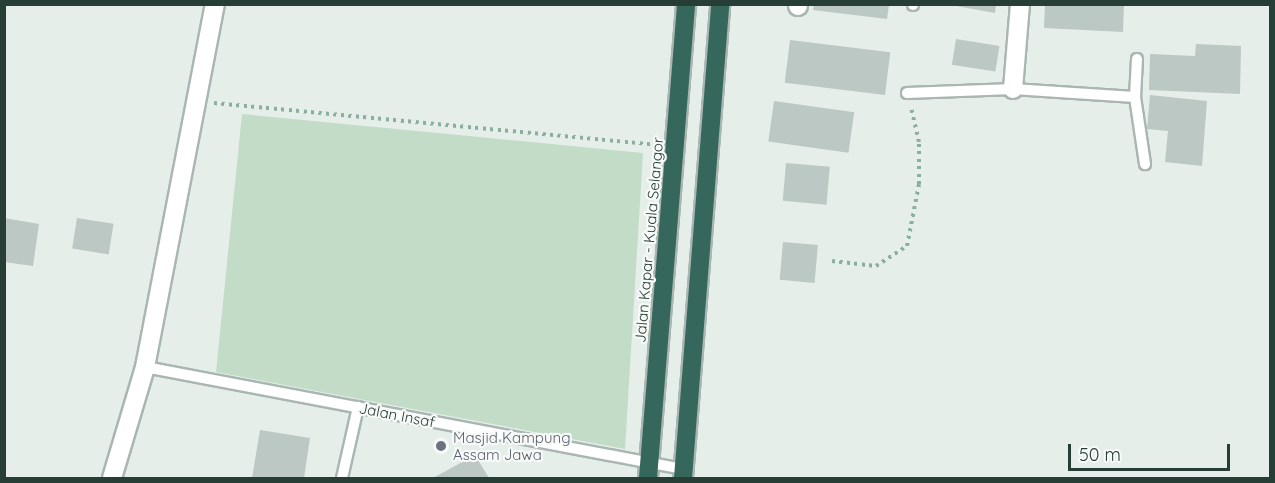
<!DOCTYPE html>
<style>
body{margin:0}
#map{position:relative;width:1275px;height:483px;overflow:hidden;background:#e6eeea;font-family:Quicksand,sans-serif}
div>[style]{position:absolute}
.green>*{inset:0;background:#c2dcc8}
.building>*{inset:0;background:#bcc8c3;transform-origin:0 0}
.path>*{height:4px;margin-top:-2px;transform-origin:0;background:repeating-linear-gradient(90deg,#8aaea2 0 3px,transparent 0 7.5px)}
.roads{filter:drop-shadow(2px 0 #a9b6b1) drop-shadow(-2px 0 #a9b6b1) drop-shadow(0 2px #a9b6b1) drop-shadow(0 -2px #a9b6b1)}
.lane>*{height:10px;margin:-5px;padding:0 5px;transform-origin:5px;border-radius:5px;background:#fff}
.street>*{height:18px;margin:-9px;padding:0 9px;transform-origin:9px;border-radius:9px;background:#fff}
.highway>*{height:18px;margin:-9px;padding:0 9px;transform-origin:9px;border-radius:9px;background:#36675c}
.dots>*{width:16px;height:16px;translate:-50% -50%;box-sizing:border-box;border:3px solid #f7faf8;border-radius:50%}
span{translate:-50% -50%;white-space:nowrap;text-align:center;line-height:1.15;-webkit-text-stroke:4.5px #f7faf8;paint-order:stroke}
.street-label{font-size:15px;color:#273e37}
.worship-label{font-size:15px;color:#5b616d}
.left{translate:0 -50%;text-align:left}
.frame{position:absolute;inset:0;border:6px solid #273e37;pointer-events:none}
.scale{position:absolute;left:1068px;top:444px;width:162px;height:27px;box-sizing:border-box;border:3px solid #273e37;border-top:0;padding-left:8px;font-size:18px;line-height:21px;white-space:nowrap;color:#273e37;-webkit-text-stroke:4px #f7faf8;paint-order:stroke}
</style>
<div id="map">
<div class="green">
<div style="clip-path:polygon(242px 114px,643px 153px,625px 449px,216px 372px)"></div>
</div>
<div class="building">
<div style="clip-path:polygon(945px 4px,996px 4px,995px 13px)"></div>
<div style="clip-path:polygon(1045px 4px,1124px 4px,1123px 32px,1044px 28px)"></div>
<div style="clip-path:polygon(814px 5px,889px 5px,887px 19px,813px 10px)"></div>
<div style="left:956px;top:39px;width:44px;height:26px;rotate:9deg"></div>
<div style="left:790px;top:40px;width:101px;height:43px;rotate:7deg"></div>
<div style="clip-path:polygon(1196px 44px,1241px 46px,1240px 94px,1149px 90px,1150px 54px,1195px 56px)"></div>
<div style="clip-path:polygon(1150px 95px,1207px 101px,1202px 166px,1165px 162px,1168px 131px,1147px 129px)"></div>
<div style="left:774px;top:101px;width:81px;height:41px;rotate:8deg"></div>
<div style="left:786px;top:163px;width:44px;height:38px;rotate:5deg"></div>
<div style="clip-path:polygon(4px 218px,39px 224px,33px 266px,4px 262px)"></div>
<div style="left:77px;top:218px;width:37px;height:31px;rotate:9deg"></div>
<div style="left:783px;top:242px;width:35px;height:38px;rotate:5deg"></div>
<div style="clip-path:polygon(260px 430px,310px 438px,304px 478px,252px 478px)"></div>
<div style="clip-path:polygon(475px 455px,489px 478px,433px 478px)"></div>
</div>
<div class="path">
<div style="left:214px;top:103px;width:445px;rotate:5.4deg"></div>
<div style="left:832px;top:261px;width:44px;rotate:6.5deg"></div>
<div style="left:876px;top:266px;width:37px;rotate:-33deg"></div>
<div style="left:907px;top:246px;width:63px;rotate:-79deg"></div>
<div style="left:919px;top:184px;width:42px;rotate:-90deg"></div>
<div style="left:919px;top:142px;width:35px;rotate:-103deg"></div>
</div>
<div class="roads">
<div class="lane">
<div style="left:913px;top:5px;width:1px;rotate:-90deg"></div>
<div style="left:1137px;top:59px;width:38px;rotate:93deg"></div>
<div style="left:1135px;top:97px;width:68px;rotate:81.5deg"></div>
<div style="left:907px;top:93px;width:106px;rotate:-2.2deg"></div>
<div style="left:1013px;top:89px;width:122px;rotate:3.8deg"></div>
<div style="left:145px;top:367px;width:548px;rotate:10.74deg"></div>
<div style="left:342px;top:478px;width:73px;rotate:-77.3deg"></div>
</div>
<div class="street">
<div style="left:798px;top:6px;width:2px;rotate:-90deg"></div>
<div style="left:1013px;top:89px;width:85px;rotate:-85.3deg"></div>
<div style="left:112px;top:478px;width:116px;rotate:-73.4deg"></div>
<div style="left:145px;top:367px;width:370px;rotate:-79.1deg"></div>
</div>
<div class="highway">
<div style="left:648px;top:478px;width:476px;rotate:-85.4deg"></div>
<div style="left:683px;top:478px;width:475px;rotate:-85.5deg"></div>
</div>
</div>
<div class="dots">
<div style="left:441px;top:446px;background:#6b7280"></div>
</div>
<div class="street-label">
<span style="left:649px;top:240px;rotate:-85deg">Jalan Kapar - Kuala Selangor</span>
<span style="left:397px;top:415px;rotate:11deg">Jalan Insaf</span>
</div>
<div class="worship-label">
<span class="left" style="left:453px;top:446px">Masjid Kampung<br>Assam Jawa</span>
</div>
<div class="frame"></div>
<div class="scale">50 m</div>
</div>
